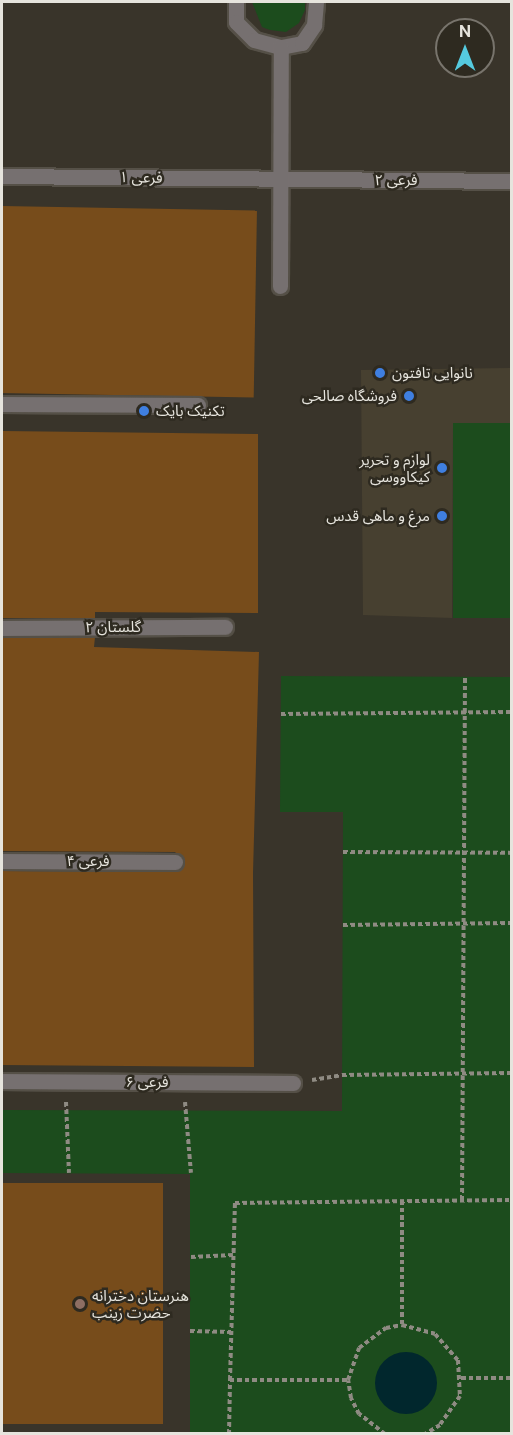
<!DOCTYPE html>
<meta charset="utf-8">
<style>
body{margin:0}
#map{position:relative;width:513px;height:1435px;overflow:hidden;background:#39342a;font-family:"Public Sans","Noto Sans Arabic",sans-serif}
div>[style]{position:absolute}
.built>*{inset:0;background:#474030}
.green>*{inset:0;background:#1c4c1d;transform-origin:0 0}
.water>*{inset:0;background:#01272d}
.round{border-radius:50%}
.building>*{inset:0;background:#774c1b;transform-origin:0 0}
.path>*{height:4px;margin-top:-2px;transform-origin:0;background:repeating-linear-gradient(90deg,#8f8b83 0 4.5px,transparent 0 7.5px)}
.roads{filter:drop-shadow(2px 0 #555047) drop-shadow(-2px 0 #555047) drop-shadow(0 2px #555047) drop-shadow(0 -2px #555047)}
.minor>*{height:15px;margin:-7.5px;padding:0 7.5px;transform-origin:7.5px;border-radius:7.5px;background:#767070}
.dots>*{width:16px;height:16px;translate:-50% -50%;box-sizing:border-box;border:3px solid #2e2a20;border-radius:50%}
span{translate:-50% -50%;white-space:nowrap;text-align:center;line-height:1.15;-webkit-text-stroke:5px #2e2a20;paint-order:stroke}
.street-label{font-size:15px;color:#e6e4dd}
.poi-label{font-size:15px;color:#e6e4dd}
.left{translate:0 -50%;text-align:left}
.right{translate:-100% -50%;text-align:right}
.frame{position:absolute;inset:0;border:3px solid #e6e4dd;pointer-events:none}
.north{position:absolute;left:435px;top:18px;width:60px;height:60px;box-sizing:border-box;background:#2e2a20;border:2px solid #78746c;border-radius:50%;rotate:0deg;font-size:16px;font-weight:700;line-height:24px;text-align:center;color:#e6e4dd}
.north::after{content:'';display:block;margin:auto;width:21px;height:27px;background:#55cadf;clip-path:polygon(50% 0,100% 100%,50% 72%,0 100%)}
</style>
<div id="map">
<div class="built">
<div style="clip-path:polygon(511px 368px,511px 423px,453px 423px,452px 618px,363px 615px,361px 370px)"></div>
</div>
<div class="green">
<div style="clip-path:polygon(252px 2px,305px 2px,305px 10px,299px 23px,286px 32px,270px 30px,262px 27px)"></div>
<div style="left:453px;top:423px;width:58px;height:195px"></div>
<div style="clip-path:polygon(281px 676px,511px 677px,511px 1433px,190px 1433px,190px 1174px,2px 1173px,2px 1110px,342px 1111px,343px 812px,280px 812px)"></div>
</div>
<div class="water">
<div class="round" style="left:375px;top:1352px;width:62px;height:62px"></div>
</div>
<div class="building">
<div style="left:2px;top:206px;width:255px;height:187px;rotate:1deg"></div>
<div style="clip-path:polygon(2px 431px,258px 434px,258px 613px,95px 612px,95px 618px,2px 618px)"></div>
<div style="clip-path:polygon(95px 637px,94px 647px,259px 652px,253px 873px,254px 1067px,2px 1065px,2px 871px,175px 872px,185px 863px,175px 852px,2px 851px,2px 638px)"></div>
<div style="left:2px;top:1183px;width:161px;height:241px"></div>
</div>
<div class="path">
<div style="left:281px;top:714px;width:231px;rotate:-0.5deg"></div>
<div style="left:343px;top:852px;width:169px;rotate:0.3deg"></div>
<div style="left:343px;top:925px;width:169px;rotate:-0.7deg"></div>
<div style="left:312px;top:1080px;width:30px;rotate:-9deg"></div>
<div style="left:342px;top:1075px;width:170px;rotate:-0.7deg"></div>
<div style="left:66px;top:1102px;width:71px;rotate:87.6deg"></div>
<div style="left:185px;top:1102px;width:71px;rotate:85.2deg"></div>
<div style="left:402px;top:1200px;width:125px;rotate:90deg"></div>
<div style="left:462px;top:1200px;width:524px;rotate:-89.67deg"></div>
<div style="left:191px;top:1257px;width:42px;rotate:-2.7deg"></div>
<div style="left:190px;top:1331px;width:41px;rotate:1.4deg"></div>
<div style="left:461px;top:1378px;width:51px"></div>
<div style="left:230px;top:1380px;width:177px;rotate:-88.4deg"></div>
<div style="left:235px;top:1203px;width:277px;rotate:-0.6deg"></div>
<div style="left:229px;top:1434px;width:54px;rotate:-88.9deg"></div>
<div style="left:230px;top:1380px;width:118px"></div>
<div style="left:385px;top:1434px;width:33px;rotate:-142deg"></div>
<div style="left:359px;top:1414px;width:18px;rotate:-117deg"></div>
<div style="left:351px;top:1398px;width:18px;rotate:-99deg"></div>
<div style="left:348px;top:1380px;width:34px;rotate:-71deg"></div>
<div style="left:359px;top:1348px;width:34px;rotate:-37deg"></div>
<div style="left:386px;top:1328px;width:16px;rotate:-11deg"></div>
<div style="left:402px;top:1325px;width:34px;rotate:15deg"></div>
<div style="left:435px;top:1334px;width:35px;rotate:49deg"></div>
<div style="left:458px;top:1360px;width:36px;rotate:87deg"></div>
<div style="left:460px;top:1396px;width:35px;rotate:125deg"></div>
<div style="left:440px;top:1425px;width:17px;rotate:149deg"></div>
</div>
<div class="roads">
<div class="minor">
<div style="left:236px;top:2px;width:20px;rotate:90deg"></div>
<div style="left:236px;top:22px;width:25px;rotate:45deg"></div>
<div style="left:254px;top:40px;width:28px;rotate:15deg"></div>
<div style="left:281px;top:47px;width:21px;rotate:-11deg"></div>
<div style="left:302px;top:43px;width:22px;rotate:-56deg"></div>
<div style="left:314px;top:25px;width:23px;rotate:-85deg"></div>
<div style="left:2px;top:176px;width:510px;rotate:0.56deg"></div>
<div style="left:280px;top:286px;width:239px;rotate:-89.8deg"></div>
<div style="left:2px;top:404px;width:196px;rotate:0.3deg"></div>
<div style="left:2px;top:628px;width:223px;rotate:-0.3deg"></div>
<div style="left:2px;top:861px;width:173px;rotate:0.3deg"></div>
<div style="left:2px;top:1081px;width:291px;rotate:0.4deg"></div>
</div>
</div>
<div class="dots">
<div style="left:380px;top:373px;background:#3f7fe0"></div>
<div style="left:409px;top:396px;background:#3f7fe0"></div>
<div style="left:144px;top:411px;background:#3f7fe0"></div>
<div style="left:442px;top:468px;background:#3f7fe0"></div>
<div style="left:442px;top:516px;background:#3f7fe0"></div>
<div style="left:80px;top:1304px;background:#8d6e63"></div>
</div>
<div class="street-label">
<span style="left:141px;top:177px;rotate:1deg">فرعی ۱</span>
<span style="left:396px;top:180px">فرعی ۲</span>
<span style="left:113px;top:627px">گلستان ۲</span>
<span style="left:88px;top:861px">فرعی ۴</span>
<span style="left:147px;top:1082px">فرعی ۶</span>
</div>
<div class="poi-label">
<span class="left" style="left:392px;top:373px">نانوایی تافتون</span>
<span class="right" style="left:397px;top:396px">فروشگاه صالحی</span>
<span class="left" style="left:156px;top:411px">تکنیک بایک</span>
<span class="right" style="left:430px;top:468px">لوازم و تحریر<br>کیکاووسی</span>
<span class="right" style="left:430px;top:516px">مرغ و ماهی قدس</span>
<span class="left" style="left:92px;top:1304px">هنرستان دخترانه<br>حضرت زینب</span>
</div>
<div class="frame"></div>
<div class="north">N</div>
</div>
